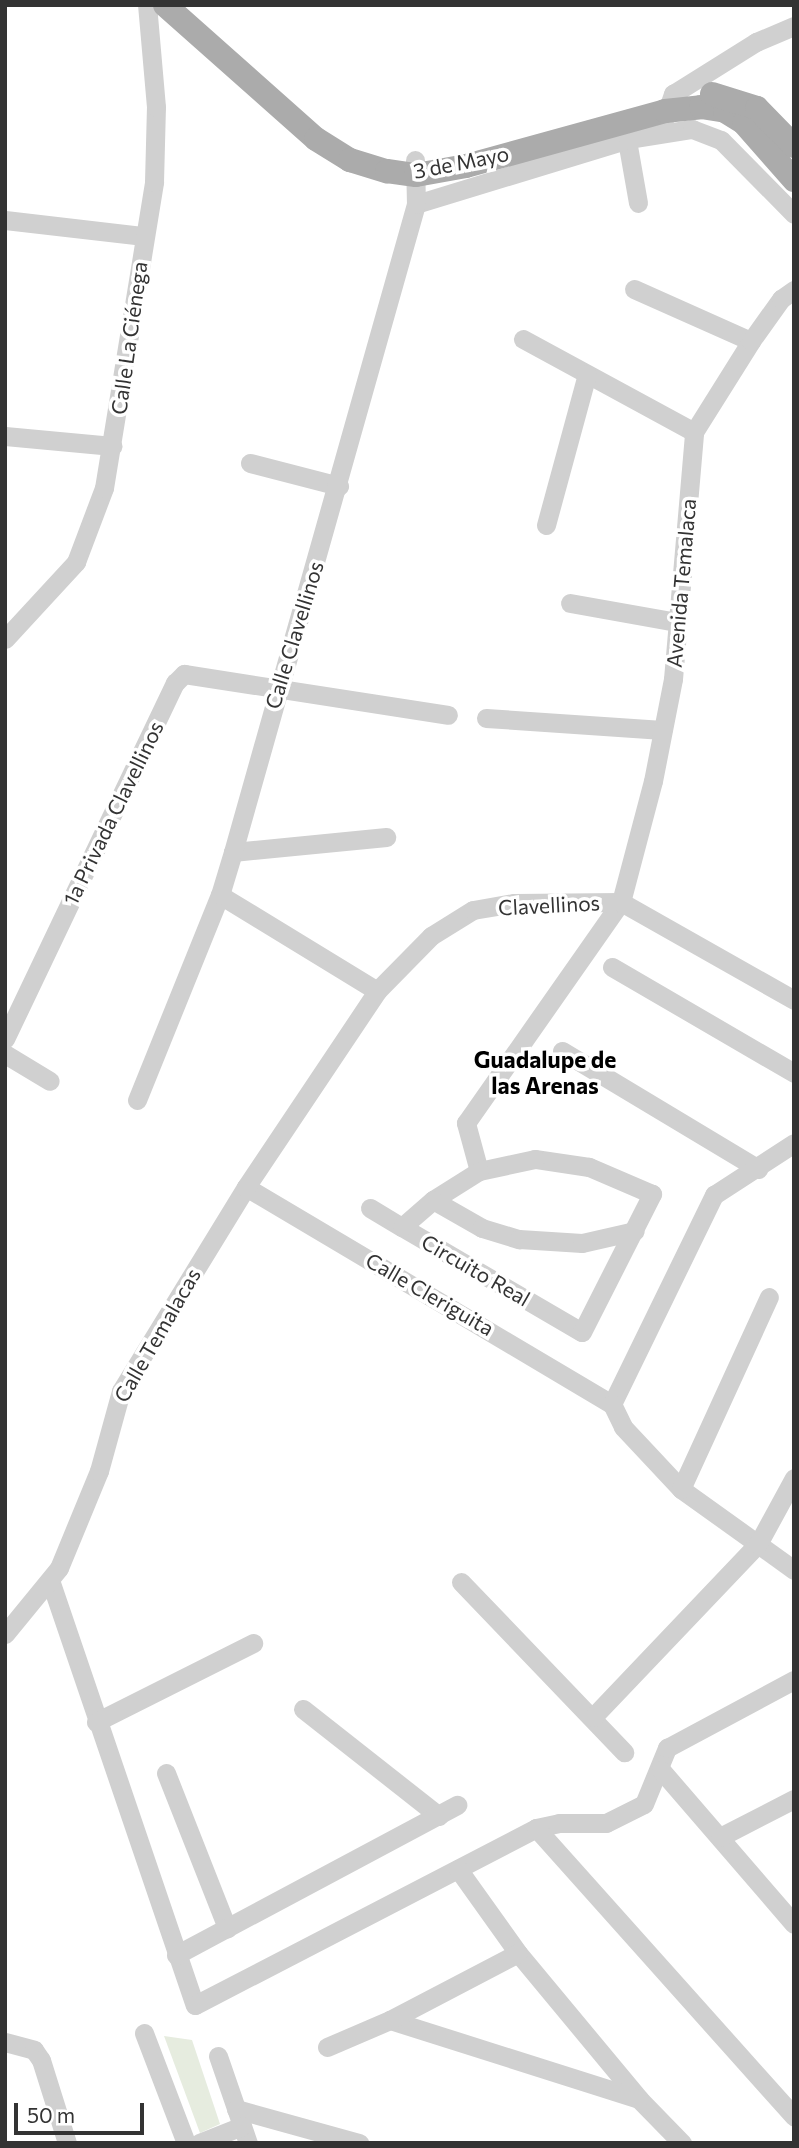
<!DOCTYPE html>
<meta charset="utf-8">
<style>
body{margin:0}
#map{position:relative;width:799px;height:2148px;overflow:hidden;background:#fff;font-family:Commissioner,sans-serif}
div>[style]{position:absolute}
.green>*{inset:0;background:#e6ecdf}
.minor>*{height:19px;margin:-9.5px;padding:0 9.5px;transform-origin:9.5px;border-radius:9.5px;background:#d0d0d0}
.major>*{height:24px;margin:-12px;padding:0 12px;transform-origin:12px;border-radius:12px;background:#ababab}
span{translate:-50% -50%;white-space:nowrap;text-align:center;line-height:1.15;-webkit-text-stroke:7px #fff;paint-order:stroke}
.street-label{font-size:21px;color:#333}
.neighbourhood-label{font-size:23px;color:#000;font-weight:700}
.frame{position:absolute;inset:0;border:7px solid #333;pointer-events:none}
.scale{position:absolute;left:14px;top:2103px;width:130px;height:32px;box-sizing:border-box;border:4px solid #333;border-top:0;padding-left:9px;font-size:21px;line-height:24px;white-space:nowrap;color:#333;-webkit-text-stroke:5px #fff;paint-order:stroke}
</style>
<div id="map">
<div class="green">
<div style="clip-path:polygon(164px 2036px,192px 2040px,220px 2124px,200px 2133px)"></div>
</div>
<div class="minor">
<div style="left:664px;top:120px;width:28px;rotate:-71deg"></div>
<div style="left:673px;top:94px;width:98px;rotate:-32.1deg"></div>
<div style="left:756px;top:42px;width:41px;rotate:-22.8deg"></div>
<div style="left:625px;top:129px;width:75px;rotate:80deg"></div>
<div style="left:416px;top:204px;width:222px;rotate:-17deg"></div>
<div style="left:628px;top:139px;width:65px;rotate:-8.9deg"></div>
<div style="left:692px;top:129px;width:31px;rotate:21deg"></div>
<div style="left:721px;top:140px;width:104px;rotate:45.4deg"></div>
<div style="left:5px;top:220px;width:140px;rotate:6.6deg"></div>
<div style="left:634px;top:289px;width:128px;rotate:24deg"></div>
<div style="left:523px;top:339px;width:195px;rotate:28.5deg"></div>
<div style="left:5px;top:436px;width:108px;rotate:5.3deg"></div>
<div style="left:250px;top:463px;width:92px;rotate:14.5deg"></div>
<div style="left:546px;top:525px;width:156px;rotate:-74.8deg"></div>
<div style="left:570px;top:603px;width:109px;rotate:10.1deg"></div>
<div style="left:5px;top:639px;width:105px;rotate:-47.3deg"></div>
<div style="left:76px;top:562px;width:79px;rotate:-69.3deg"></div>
<div style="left:104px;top:488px;width:310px;rotate:-80.7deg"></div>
<div style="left:154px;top:182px;width:75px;rotate:-88.5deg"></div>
<div style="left:156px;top:107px;width:102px;rotate:-95deg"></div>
<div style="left:486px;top:718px;width:177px;rotate:3.9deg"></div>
<div style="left:233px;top:852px;width:154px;rotate:-5.6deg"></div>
<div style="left:220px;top:895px;width:184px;rotate:31.4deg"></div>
<div style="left:612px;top:967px;width:211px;rotate:30.2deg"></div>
<div style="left:5px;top:1039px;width:395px;rotate:-64.5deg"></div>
<div style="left:175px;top:683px;width:13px;rotate:-45deg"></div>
<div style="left:184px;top:674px;width:267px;rotate:8.8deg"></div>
<div style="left:562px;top:1051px;width:229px;rotate:31deg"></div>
<div style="left:5px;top:1054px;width:52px;rotate:31deg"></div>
<div style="left:137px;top:1100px;width:221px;rotate:-68deg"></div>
<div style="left:220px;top:895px;width:45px;rotate:-73.2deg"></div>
<div style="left:233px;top:852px;width:673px;rotate:-74.23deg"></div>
<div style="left:416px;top:204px;width:44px;rotate:-91.3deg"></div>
<div style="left:479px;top:1171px;width:50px;rotate:-105.2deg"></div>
<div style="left:466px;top:1123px;width:270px;rotate:-55deg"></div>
<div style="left:621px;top:902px;width:125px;rotate:-75.2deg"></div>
<div style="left:653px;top:781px;width:104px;rotate:-78.9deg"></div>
<div style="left:673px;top:679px;width:248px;rotate:-85.1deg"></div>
<div style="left:694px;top:432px;width:107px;rotate:-57.9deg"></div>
<div style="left:751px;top:341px;width:52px;rotate:-54.5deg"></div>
<div style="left:781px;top:299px;width:16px;rotate:-35deg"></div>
<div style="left:246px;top:1187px;width:425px;rotate:30.7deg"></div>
<div style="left:433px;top:1200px;width:56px;rotate:29.7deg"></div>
<div style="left:482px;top:1228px;width:39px;rotate:17deg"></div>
<div style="left:519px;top:1239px;width:63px;rotate:3.6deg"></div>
<div style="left:582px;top:1243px;width:54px;rotate:-12.8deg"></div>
<div style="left:370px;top:1208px;width:37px;rotate:31deg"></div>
<div style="left:402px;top:1227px;width:208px;rotate:30.3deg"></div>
<div style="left:582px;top:1332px;width:155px;rotate:-63.1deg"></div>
<div style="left:652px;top:1194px;width:69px;rotate:-156.8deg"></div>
<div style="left:589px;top:1167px;width:55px;rotate:-171.6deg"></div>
<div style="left:535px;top:1159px;width:57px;rotate:167.9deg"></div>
<div style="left:479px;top:1171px;width:54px;rotate:147.8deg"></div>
<div style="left:433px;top:1200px;width:41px;rotate:138.9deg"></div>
<div style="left:612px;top:1404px;width:233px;rotate:-64deg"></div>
<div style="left:714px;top:1195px;width:95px;rotate:-33deg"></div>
<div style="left:612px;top:1404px;width:25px;rotate:64deg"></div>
<div style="left:623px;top:1427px;width:85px;rotate:46.9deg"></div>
<div style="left:681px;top:1489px;width:139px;rotate:35.6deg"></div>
<div style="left:681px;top:1489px;width:211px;rotate:-65.4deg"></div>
<div style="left:50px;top:1580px;width:449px;rotate:71.2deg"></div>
<div style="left:195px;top:2005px;width:384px;rotate:-27.4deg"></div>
<div style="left:536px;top:1828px;width:24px;rotate:-12deg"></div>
<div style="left:559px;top:1823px;width:47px"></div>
<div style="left:606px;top:1823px;width:42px;rotate:-26.6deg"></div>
<div style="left:644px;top:1804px;width:61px;rotate:-67.7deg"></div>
<div style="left:667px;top:1748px;width:144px;rotate:-28.2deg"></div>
<div style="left:461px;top:1582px;width:236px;rotate:46.2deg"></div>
<div style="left:5px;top:1634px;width:85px;rotate:-50.7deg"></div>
<div style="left:59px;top:1568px;width:105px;rotate:-67.6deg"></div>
<div style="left:99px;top:1471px;width:83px;rotate:-74.6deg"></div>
<div style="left:121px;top:1391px;width:239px;rotate:-58.5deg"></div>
<div style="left:246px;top:1187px;width:236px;rotate:-56.2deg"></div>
<div style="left:377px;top:991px;width:77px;rotate:-45.5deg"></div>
<div style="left:431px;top:936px;width:49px;rotate:-31.8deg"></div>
<div style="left:473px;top:910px;width:42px;rotate:-9.7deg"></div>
<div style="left:514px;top:903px;width:107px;rotate:-0.5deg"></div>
<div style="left:621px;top:902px;width:199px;rotate:29.5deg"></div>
<div style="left:303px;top:1709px;width:173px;rotate:38.2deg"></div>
<div style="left:593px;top:1717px;width:239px;rotate:-46.4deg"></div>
<div style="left:758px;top:1544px;width:75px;rotate:-61.4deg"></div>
<div style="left:96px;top:1722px;width:176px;rotate:-26.7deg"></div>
<div style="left:661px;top:1770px;width:203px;rotate:49.2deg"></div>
<div style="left:166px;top:1773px;width:167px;rotate:68.5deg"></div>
<div style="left:536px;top:1828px;width:387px;rotate:48.2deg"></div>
<div style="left:720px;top:1837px;width:83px;rotate:-27.2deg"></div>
<div style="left:458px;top:1869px;width:103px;rotate:54.5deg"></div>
<div style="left:518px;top:1953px;width:190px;rotate:50.3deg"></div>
<div style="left:639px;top:2099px;width:62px;rotate:45.7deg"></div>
<div style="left:176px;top:1955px;width:319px;rotate:-28.1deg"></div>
<div style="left:390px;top:2020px;width:261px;rotate:17.6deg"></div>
<div style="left:144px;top:2033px;width:118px;rotate:69.1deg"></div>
<div style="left:5px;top:2042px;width:30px;rotate:15deg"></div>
<div style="left:34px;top:2050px;width:12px;rotate:55deg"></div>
<div style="left:41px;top:2060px;width:87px;rotate:72.6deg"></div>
<div style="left:327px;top:2047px;width:69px;rotate:-23.2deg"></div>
<div style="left:390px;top:2020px;width:144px;rotate:-27.6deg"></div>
<div style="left:218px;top:2056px;width:92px;rotate:71deg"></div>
<div style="left:236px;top:2109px;width:128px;rotate:15.5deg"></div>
<div style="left:199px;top:2143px;width:46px;rotate:-21.6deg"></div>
</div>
<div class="major">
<div style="left:165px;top:5px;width:202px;rotate:41.6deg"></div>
<div style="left:316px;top:139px;width:40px;rotate:32deg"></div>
<div style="left:350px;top:160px;width:39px;rotate:17deg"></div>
<div style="left:387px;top:171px;width:29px;rotate:8deg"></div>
<div style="left:416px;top:175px;width:51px;rotate:-10.2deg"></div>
<div style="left:466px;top:166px;width:206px;rotate:-15.4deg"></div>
<div style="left:665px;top:111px;width:36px;rotate:-6deg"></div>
<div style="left:701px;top:107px;width:24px;rotate:9deg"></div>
<div style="left:725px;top:111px;width:22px;rotate:32deg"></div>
<div style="left:744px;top:123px;width:76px;rotate:48.7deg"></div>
<div style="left:712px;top:94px;width:47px;rotate:17.3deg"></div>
<div style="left:757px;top:108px;width:53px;rotate:45.8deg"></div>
</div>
<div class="street-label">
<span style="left:461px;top:162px;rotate:-11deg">3 de Mayo</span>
<span style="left:129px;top:338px;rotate:-82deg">Calle La Ciénega</span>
<span style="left:681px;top:583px;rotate:-85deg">Avenida Temalaca</span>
<span style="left:294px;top:635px;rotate:-73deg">Calle Clavellinos</span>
<span style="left:113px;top:813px;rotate:-64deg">1a Privada Clavellinos</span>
<span style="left:549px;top:905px;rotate:-3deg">Clavellinos</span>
<span style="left:476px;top:1270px;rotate:30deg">Circuito Real</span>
<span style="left:430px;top:1294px;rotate:30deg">Calle Cleriguita</span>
<span style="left:157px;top:1335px;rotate:-60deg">Calle Temalacas</span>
</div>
<div class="neighbourhood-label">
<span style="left:545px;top:1072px">Guadalupe de<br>las Arenas</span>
</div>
<div class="frame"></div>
<div class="scale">50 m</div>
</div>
